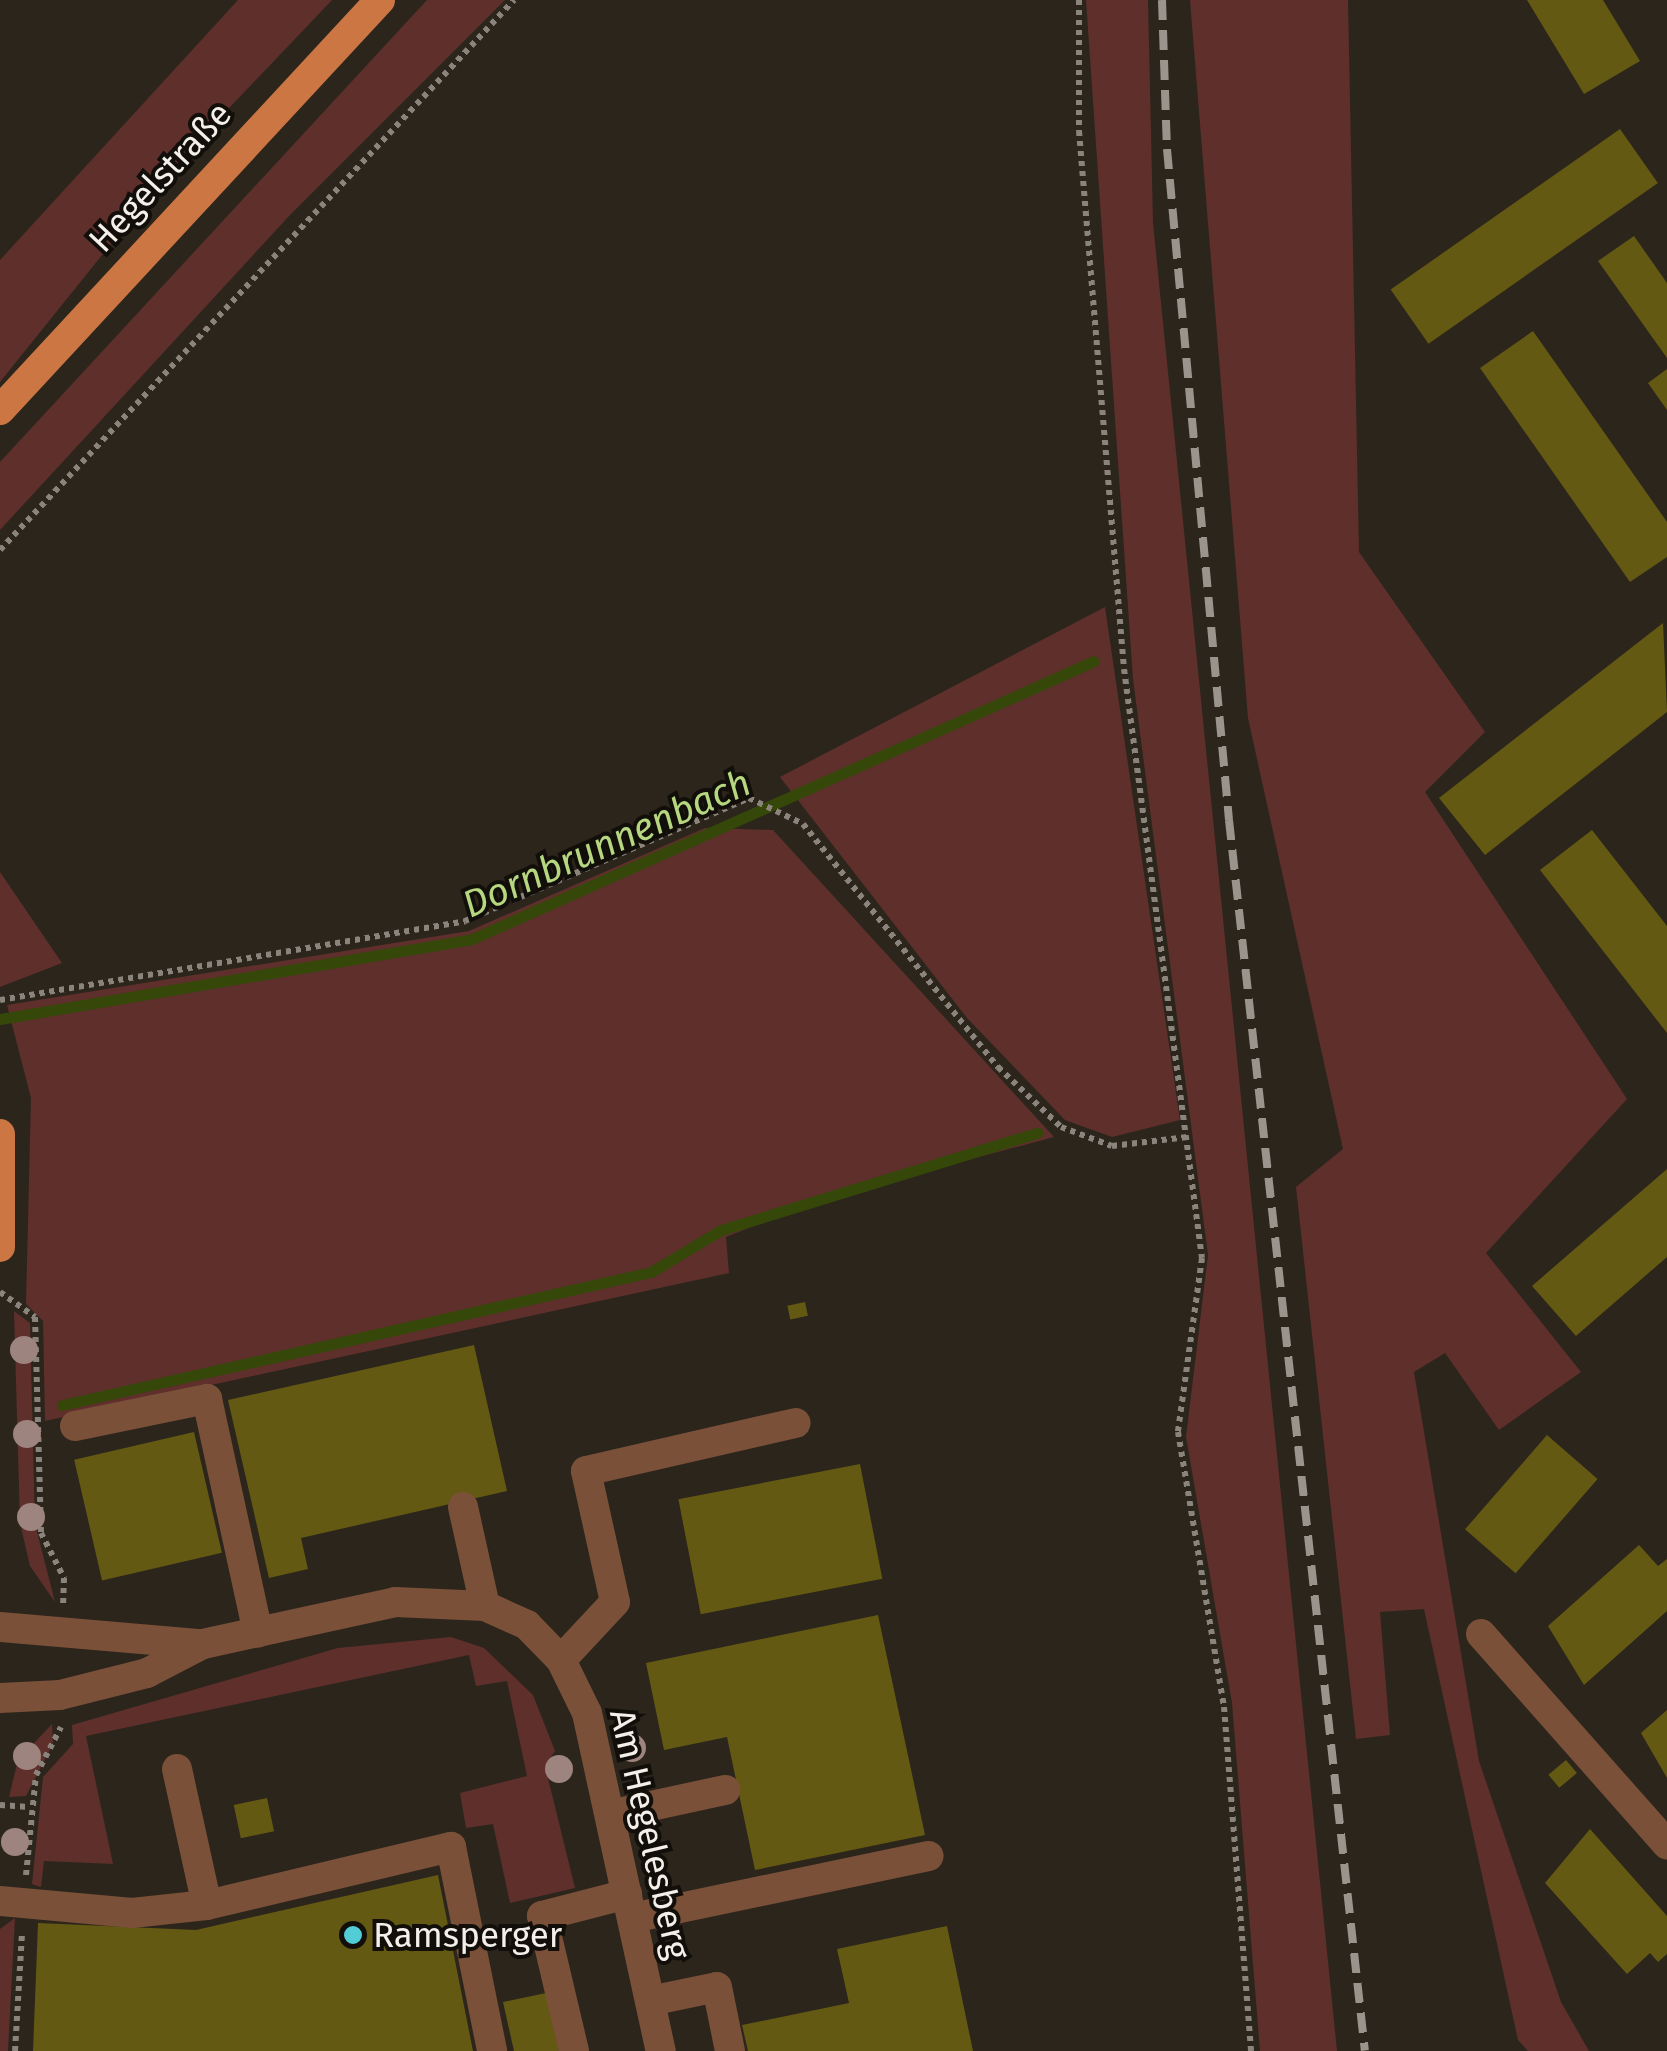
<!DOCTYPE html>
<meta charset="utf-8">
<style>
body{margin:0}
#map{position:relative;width:1667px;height:2051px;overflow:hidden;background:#2c251c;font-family:"Fira Sans",sans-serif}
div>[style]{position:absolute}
.green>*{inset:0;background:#5f2f2c}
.stream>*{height:11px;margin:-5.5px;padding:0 5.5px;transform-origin:5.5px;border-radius:5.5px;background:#354809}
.building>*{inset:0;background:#645912;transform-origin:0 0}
.path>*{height:6px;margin-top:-3px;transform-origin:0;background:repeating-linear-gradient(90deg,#8a847c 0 5px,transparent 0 10px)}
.minor>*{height:30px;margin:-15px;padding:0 15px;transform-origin:15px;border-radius:15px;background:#7a5039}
.major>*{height:30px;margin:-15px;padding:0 15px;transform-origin:15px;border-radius:15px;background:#cc7644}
.rail>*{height:8px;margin-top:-4px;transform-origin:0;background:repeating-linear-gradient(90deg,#9a948c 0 20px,transparent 0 30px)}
.trees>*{width:28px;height:28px;margin:-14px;border-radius:50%;background:#9e847e}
.dots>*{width:28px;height:28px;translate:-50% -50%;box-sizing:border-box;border:5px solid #120f0b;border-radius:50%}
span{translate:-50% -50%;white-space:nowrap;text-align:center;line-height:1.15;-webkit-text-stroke:8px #120f0b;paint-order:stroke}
.street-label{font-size:35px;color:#f4efe9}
.poi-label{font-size:35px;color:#f4efe9}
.left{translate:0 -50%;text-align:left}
.water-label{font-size:38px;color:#b6d780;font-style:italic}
</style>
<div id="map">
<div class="green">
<div style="clip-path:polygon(238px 0,332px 0,172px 168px,0 382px,0 260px)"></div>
<div style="clip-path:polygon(427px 0,505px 0,290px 215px,0 530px,0 462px)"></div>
<div style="clip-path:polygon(1086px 0,1148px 0,1153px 223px,1337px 2051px,1260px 2051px,1232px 1703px,1186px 1437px,1208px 1255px,1133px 679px)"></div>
<div style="clip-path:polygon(1190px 0,1348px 0,1359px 552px,1485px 732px,1425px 792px,1627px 1099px,1486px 1253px,1581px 1372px,1499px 1430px,1445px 1353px,1414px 1372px,1479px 1761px,1561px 2002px,1589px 2051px,1528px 2051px,1518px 2040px,1424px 1609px,1380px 1612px,1390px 1735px,1356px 1739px,1296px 1187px,1343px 1149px,1248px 718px)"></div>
<div style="clip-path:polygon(1105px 607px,1180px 1120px,1112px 1137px,1065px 1120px,967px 1018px,780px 777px)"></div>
<div style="clip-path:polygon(705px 828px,773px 830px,1054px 1137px,822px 1199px,726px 1237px,729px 1273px,45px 1421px,43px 1321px,26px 1304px,31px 1098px,7px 1005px,469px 931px)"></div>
<div style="clip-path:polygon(0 872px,62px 963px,0 987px)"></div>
<div style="clip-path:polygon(14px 1311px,30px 1323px,35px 1524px,55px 1602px,30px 1566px,20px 1523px)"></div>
<div style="clip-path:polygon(451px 1637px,484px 1648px,533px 1695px,555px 1751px,545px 1766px,575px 1888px,510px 1903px,493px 1824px,466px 1828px,460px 1793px,527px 1776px,507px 1681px,476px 1686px,469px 1655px,86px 1736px,113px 1864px,44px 1861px,41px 1887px,32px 1884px,43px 1777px,73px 1744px,72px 1725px,338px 1648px)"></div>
<div style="clip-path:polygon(52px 1724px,53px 1744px,26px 1796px,9px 1797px,18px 1760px)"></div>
<div style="clip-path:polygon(15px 1918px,8px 2051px,0 2051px,0 1929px)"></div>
</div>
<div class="stream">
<div style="left:0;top:1019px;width:479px;rotate:-9.6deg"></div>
<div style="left:472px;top:939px;width:681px;rotate:-24.08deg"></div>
<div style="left:62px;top:1405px;width:604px;rotate:-12.72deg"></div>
<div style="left:651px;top:1272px;width:82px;rotate:-31deg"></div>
<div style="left:721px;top:1230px;width:331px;rotate:-17.1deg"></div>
</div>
<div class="building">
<div style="clip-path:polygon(1527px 0,1603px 0,1640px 61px,1584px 94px)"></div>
<div style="left:1620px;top:129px;width:66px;height:280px;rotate:55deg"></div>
<div style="clip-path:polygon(1634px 236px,1667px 283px,1667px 358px,1598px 261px)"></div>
<div style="clip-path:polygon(1533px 331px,1667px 522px,1667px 557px,1630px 582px,1480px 368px)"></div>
<div style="clip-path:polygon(1667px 369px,1667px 410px,1648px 383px)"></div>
<div style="clip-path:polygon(1663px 623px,1667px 712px,1485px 855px,1439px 798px)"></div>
<div style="clip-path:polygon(1592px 830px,1667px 926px,1667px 1033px,1540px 870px)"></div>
<div style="clip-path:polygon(1667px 1169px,1667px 1257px,1576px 1336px,1532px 1286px)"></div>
<div style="left:805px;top:1302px;width:14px;height:18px;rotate:78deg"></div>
<div style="clip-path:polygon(474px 1345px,507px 1491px,301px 1538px,308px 1569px,269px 1578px,228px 1400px)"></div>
<div style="left:194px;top:1432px;width:124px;height:123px;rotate:77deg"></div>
<div style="left:1547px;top:1435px;width:67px;height:125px;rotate:41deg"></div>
<div style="left:860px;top:1464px;width:117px;height:185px;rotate:79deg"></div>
<div style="clip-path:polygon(1639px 1545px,1658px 1566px,1667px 1559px,1667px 1611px,1584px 1685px,1548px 1626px)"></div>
<div style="clip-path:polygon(878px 1615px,925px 1835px,755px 1870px,727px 1737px,664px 1750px,646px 1663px)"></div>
<div style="clip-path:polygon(1667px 1710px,1667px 1778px,1641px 1733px)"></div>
<div style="left:1566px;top:1760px;width:17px;height:23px;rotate:50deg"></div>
<div style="left:267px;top:1798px;width:34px;height:34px;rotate:78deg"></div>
<div style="clip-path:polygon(1590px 1829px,1667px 1916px,1667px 1954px,1658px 1962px,1650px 1953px,1627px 1974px,1545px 1883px)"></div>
<div style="clip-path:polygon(438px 1875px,473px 2051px,33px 2051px,38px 1923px,196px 1930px)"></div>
<div style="clip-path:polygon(947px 1926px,973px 2051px,748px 2051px,742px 2025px,849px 2003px,837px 1949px)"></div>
<div style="clip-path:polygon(546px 1993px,559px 2051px,514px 2051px,503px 2002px)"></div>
</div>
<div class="path">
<div style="left:1079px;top:0;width:131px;rotate:90deg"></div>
<div style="left:1079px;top:131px;width:540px;rotate:85.22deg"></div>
<div style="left:1124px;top:669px;width:594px;rotate:82.46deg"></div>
<div style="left:1202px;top:1258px;width:176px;rotate:97.9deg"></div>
<div style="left:1178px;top:1432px;width:279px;rotate:80.5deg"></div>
<div style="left:1224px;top:1707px;width:345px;rotate:85.5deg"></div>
<div style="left:0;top:550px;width:753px;rotate:-46.94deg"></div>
<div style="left:0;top:1000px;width:472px;rotate:-9.6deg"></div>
<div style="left:465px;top:921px;width:309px;rotate:-23.4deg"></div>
<div style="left:749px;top:798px;width:60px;rotate:25.7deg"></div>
<div style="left:803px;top:824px;width:312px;rotate:51.3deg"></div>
<div style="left:998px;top:1067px;width:87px;rotate:43.6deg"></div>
<div style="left:1061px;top:1127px;width:54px;rotate:20.4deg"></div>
<div style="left:1112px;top:1146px;width:76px;rotate:-6.8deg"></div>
<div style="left:0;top:1292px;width:43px;rotate:35.5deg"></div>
<div style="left:35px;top:1317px;width:216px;rotate:88.4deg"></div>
<div style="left:41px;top:1533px;width:51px;rotate:62.9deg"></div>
<div style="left:64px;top:1578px;width:26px;rotate:92deg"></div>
<div style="left:0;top:1805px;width:29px;rotate:4deg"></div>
<div style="left:26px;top:1875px;width:100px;rotate:-84.3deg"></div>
<div style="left:36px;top:1775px;width:54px;rotate:-62.5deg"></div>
<div style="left:15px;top:2051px;width:119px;rotate:-86.6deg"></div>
</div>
<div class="minor">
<div style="left:75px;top:1426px;width:135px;rotate:-11.6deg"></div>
<div style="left:207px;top:1399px;width:239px;rotate:77.7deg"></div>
<div style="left:463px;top:1507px;width:101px;rotate:77.5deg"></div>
<div style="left:0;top:1627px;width:201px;rotate:4.9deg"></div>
<div style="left:1481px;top:1634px;width:281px;rotate:48.5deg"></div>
<div style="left:561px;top:1660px;width:79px;rotate:-47deg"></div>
<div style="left:615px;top:1602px;width:134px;rotate:-102.5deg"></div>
<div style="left:586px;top:1471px;width:215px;rotate:-12.9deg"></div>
<div style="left:0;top:1698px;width:60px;rotate:-2.9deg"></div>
<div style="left:60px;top:1695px;width:90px;rotate:-14.2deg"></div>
<div style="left:147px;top:1673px;width:63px;rotate:-27.4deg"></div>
<div style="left:203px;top:1644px;width:197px;rotate:-12.3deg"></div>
<div style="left:395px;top:1602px;width:90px;rotate:2.5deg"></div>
<div style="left:485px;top:1606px;width:46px;rotate:24.3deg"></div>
<div style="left:527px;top:1625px;width:49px;rotate:45.8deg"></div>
<div style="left:561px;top:1660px;width:59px;rotate:63.9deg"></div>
<div style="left:587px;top:1713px;width:346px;rotate:77.7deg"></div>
<div style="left:177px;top:1769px;width:139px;rotate:77.6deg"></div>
<div style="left:614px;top:1814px;width:114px;rotate:-12.2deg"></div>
<div style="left:0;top:1901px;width:133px;rotate:5.2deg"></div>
<div style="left:132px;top:1913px;width:75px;rotate:-6.1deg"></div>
<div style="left:207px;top:1905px;width:251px;rotate:-13.4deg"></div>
<div style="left:451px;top:1847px;width:208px;rotate:78.6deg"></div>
<div style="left:632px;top:1918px;width:303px;rotate:-11.8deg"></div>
<div style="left:650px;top:2001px;width:68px;rotate:-11.8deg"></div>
<div style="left:717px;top:1987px;width:65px;rotate:78.5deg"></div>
<div style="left:574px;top:2051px;width:139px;rotate:-103.3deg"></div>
<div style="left:542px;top:1916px;width:88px;rotate:-14.5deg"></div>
</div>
<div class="major">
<div style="left:0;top:410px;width:559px;rotate:-47.17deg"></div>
<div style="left:0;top:1134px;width:113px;rotate:90deg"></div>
</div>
<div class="rail">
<div style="left:1162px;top:0;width:149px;rotate:88.1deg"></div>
<div style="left:1167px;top:149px;width:674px;rotate:84.72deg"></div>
<div style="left:1229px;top:820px;width:1238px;rotate:83.7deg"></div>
</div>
<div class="trees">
<div style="left:24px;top:1350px"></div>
<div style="left:27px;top:1434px"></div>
<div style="left:31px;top:1517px"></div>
<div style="left:632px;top:1748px"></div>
<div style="left:27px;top:1756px"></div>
<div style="left:559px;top:1769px"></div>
<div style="left:15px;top:1842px"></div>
</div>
<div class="dots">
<div style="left:353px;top:1935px;background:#52ccd5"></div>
</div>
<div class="street-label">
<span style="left:160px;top:177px;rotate:-47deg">Hegelstraße</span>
<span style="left:650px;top:1834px;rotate:77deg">Am Hegelesberg</span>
</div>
<div class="poi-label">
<span class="left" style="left:373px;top:1935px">Ramsperger</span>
</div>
<div class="water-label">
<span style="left:607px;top:844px;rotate:-24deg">Dornbrunnenbach</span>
</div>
</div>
